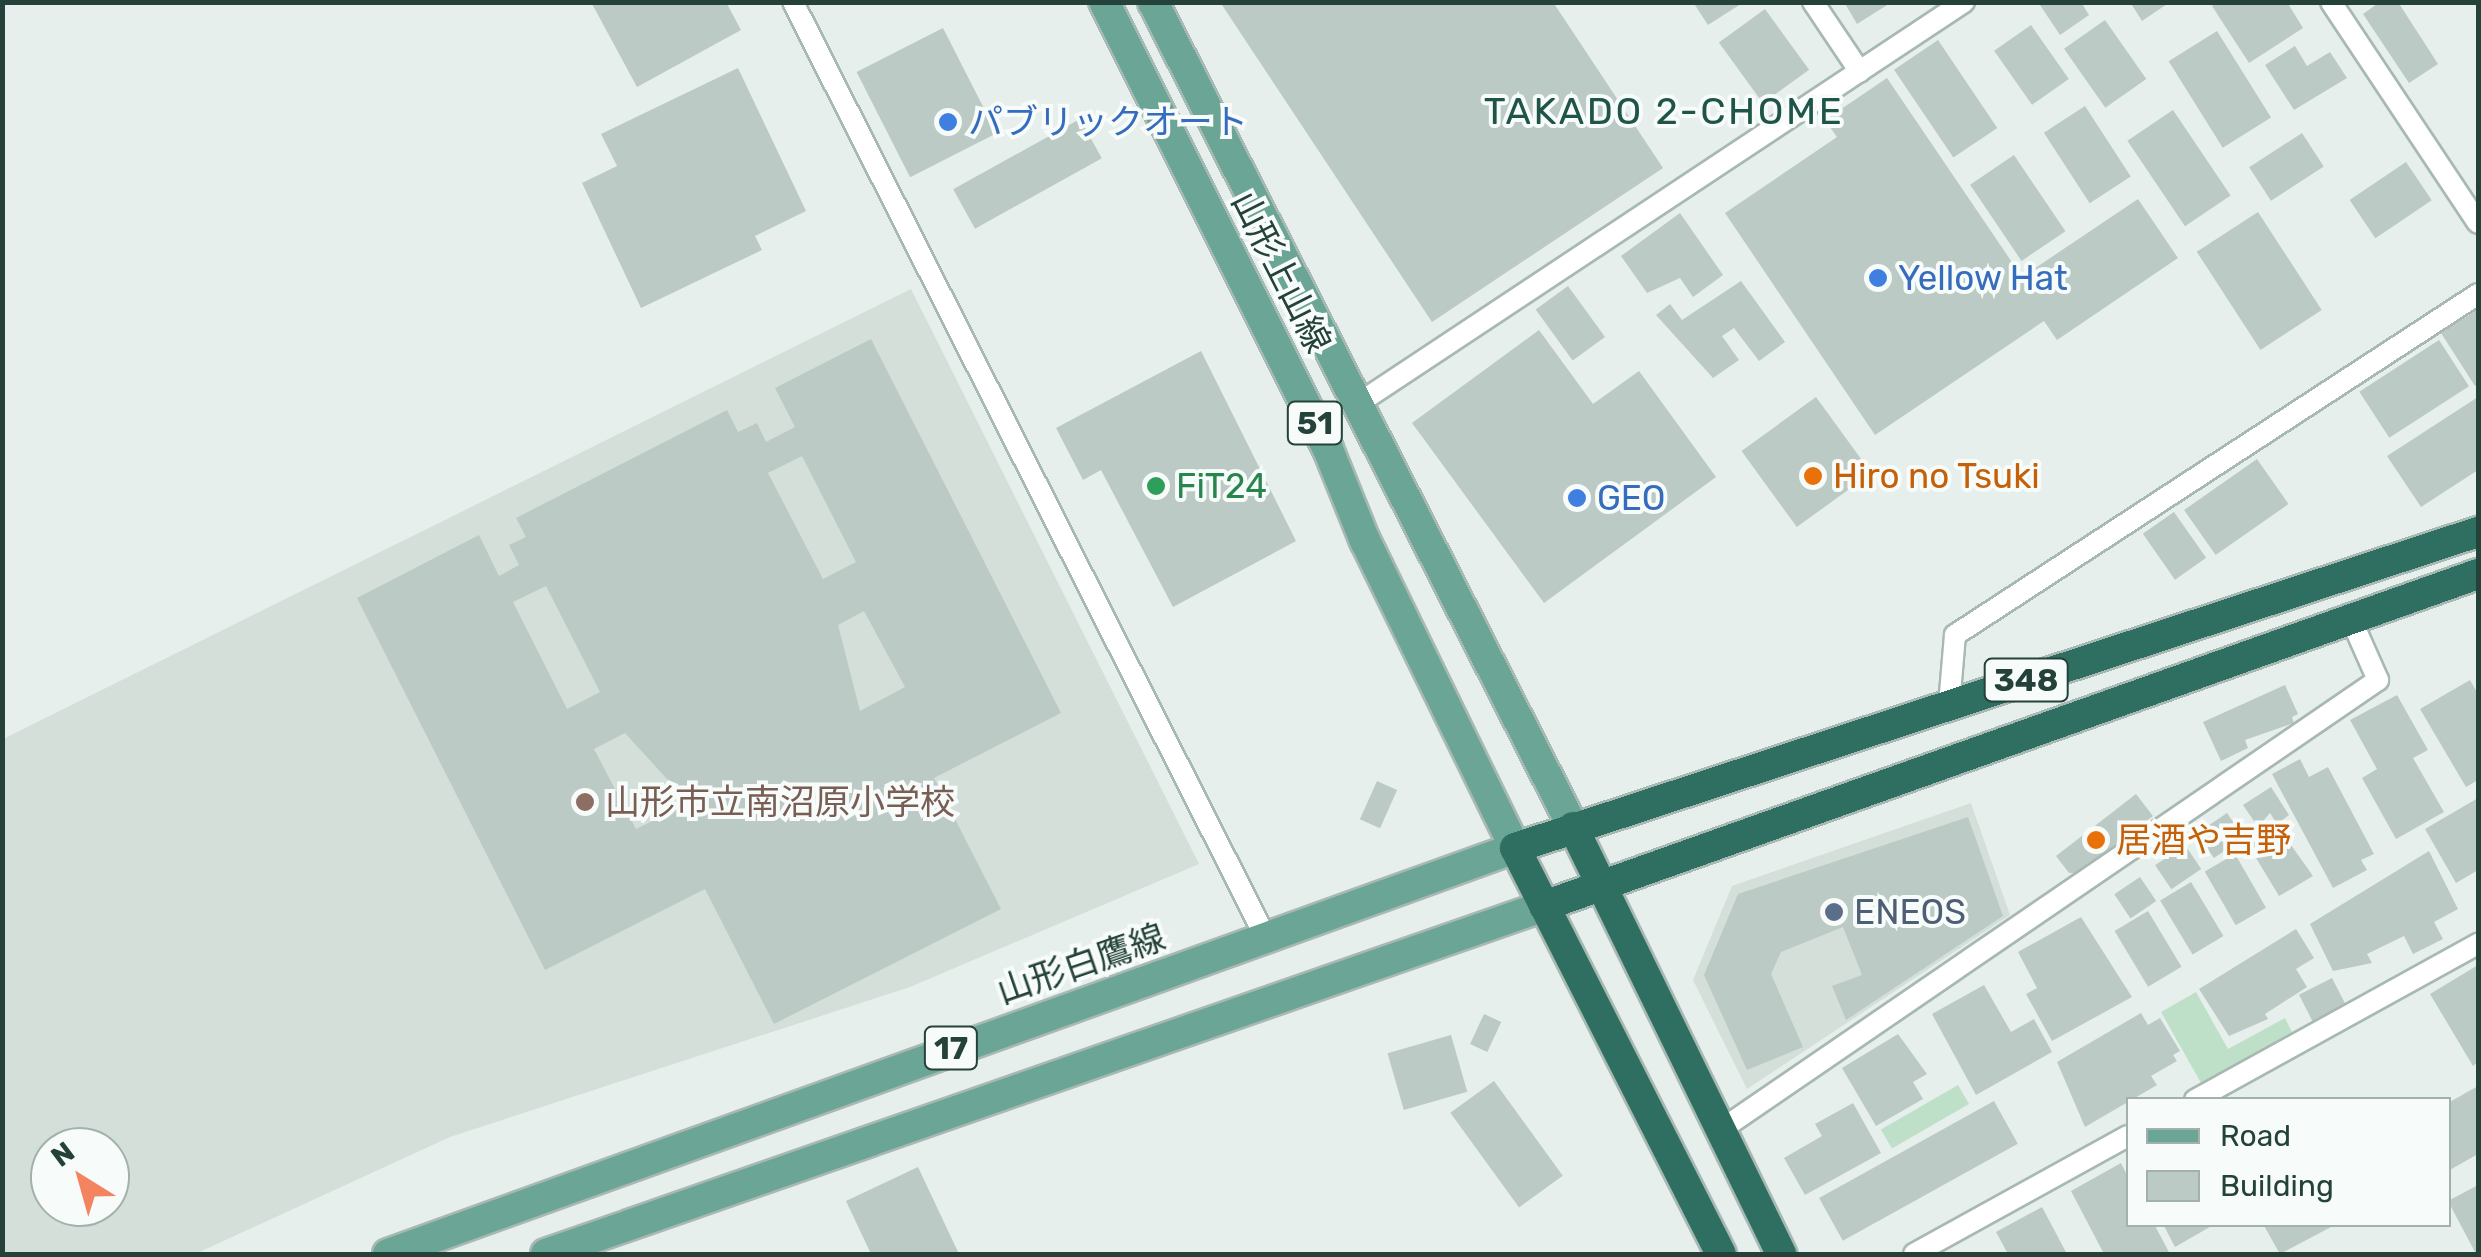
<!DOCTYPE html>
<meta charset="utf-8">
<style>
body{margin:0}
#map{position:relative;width:2481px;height:1257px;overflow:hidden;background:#e6efeb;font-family:Rubik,"Noto Sans JP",sans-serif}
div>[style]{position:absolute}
.built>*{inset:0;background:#d4dfda}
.green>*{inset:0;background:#bfe0c8;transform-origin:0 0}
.building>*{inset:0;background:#bbcac4;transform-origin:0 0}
.roads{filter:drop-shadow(2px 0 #a8b8b2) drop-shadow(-2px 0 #a8b8b2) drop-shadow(0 2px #a8b8b2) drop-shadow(0 -2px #a8b8b2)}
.lane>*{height:20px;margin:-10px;padding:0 10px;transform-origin:10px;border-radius:10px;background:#fff}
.primary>*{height:30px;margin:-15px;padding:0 15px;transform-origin:15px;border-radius:15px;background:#6aa596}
.highway>*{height:30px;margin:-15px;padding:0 15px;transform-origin:15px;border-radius:15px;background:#2f6f62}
.dots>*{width:28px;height:28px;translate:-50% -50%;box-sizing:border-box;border:5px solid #f7fbf9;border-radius:50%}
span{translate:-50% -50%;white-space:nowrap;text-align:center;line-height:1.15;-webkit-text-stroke:8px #f7fbf9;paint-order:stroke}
.shield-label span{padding:2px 8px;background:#f7fbf9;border:2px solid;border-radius:8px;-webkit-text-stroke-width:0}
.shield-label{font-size:32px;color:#24423a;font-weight:700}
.shop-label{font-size:35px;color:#366cbe}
.left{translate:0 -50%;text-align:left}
.street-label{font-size:35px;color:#24423a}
.food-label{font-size:35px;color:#c56008}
.leisure-label{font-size:35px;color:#27864d}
.education-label{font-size:35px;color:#785e54}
.service-label{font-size:35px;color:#4e5e75}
.neighbourhood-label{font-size:38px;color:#1f5548;letter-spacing:2.5px}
.frame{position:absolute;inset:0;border:5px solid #24423a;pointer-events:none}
.legend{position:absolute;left:2126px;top:1097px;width:325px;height:130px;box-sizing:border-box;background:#f7fbf9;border:2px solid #a3b1ad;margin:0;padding:12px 18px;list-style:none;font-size:30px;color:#24423a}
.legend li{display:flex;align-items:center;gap:20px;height:50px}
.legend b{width:50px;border:2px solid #a3b1ad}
.north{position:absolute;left:30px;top:1127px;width:100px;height:100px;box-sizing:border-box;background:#f7fbf9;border:2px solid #a3b1ad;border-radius:50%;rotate:323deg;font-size:28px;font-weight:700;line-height:40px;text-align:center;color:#24423a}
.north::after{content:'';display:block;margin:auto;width:35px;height:45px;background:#f4845f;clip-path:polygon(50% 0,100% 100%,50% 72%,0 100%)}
</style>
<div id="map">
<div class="built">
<div style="clip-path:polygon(evenodd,911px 289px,1199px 864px,910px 987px,450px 1137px,195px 1254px,3px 1254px,3px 739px,911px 289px,50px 1147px,110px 1147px,110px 1207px,50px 1207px,50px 1147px)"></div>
<div style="clip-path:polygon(1971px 803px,2010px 915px,1747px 1089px,1693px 980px,1732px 886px)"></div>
</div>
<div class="green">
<div style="clip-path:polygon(2196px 992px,2228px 1049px,2285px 1018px,2292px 1032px,2201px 1083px,2161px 1012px)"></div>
<div style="left:1958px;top:1085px;width:22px;height:89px;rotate:60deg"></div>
</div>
<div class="building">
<div style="clip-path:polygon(591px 2px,726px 2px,741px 30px,637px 87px)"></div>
<div style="clip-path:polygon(1220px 2px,1553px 2px,1663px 168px,1432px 322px)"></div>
<div style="clip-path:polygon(1693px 2px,1744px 2px,1708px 25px)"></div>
<div style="clip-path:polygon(1844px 2px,1892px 2px,1857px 24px)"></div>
<div style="clip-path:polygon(2038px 2px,2081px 2px,2089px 15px,2060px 35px)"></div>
<div style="clip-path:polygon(2130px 2px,2170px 2px,2142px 21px)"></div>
<div style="clip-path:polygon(2218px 2px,2287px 2px,2303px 28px,2249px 63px,2212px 6px)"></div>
<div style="clip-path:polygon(2380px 2px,2398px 2px,2438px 64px,2409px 83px,2363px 14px)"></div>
<div style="left:1765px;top:9px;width:75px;height:57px;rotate:54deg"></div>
<div style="left:2105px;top:20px;width:72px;height:50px;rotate:55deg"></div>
<div style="left:2031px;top:25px;width:66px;height:45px;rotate:55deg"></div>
<div style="left:943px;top:28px;width:118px;height:97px;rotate:63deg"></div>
<div style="left:2217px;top:31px;width:102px;height:57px;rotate:58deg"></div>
<div style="left:1938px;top:40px;width:106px;height:53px;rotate:56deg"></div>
<div style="clip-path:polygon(2295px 46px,2307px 66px,2330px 52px,2347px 78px,2294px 110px,2265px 65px)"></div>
<div style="clip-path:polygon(738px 68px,806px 211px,755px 236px,762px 250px,641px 308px,582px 183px,617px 166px,601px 134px)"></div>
<div style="clip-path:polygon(1887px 78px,2022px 277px,2138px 199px,2178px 258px,2057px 340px,2044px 321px,1875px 435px,1725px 213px,1837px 137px,1825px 120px)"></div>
<div style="left:2085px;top:106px;width:84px;height:49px;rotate:57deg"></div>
<div style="left:2173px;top:110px;width:103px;height:55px;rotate:56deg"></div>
<div style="left:1080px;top:119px;width:45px;height:145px;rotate:61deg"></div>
<div style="left:2302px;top:133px;width:40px;height:63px;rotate:57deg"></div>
<div style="left:2014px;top:155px;width:92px;height:53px;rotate:56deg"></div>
<div style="left:2406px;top:162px;width:46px;height:68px;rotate:56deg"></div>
<div style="left:2258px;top:212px;width:117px;height:73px;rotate:57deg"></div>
<div style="clip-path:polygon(1680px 213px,1723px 275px,1693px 297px,1680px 278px,1647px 293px,1621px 256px)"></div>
<div style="clip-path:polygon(1741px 281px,1785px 342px,1759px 361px,1734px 328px,1722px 336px,1739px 360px,1713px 378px,1656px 315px,1670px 304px,1682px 320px)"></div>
<div style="left:1568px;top:286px;width:63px;height:40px;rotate:54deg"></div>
<div style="clip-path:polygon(2476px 311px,2478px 384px,2475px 386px,2441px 333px)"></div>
<div style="clip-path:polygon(1539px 330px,1593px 404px,1639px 371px,1716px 477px,1544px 603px,1412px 423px)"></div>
<div style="clip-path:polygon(evenodd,871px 339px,1061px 713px,934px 778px,1001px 909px,774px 1024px,705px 889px,545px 970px,357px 598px,479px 535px,499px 576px,519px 565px,509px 545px,526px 537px,516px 518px,727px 410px,738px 432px,757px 423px,766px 442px,795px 427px,775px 388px,871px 339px,802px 456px,856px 562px,823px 579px,768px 473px,802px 456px,871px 339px,546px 586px,600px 692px,567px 709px,513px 602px,546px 586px,871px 339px,864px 611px,905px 687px,860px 711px,838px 625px,864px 611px,871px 339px,625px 733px,689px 803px,636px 829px,594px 749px,625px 733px)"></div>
<div style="left:2439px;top:340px;width:55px;height:95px;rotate:57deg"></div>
<div style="clip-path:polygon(1201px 351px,1296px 541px,1173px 607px,1101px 470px,1083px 480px,1056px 428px)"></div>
<div style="left:1816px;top:397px;width:94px;height:92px;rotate:54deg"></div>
<div style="clip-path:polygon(2478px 397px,2478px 470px,2421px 507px,2387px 456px)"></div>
<div style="left:2257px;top:459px;width:55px;height:89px;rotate:55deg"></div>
<div style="left:2174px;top:512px;width:56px;height:38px;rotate:55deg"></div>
<div style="clip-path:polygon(2470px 680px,2478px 694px,2478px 780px,2466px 787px,2420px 709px)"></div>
<div style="clip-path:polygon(2285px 685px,2298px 714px,2292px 717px,2294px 723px,2245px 740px,2248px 748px,2221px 761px,2203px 722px)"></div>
<div style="clip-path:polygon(2397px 695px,2428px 750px,2413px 758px,2444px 812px,2396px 839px,2362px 778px,2377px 769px,2350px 720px)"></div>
<div style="clip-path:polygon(2300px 759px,2309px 777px,2328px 767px,2374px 854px,2361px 860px,2367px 870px,2333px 888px,2272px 774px)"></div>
<div style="left:1377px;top:781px;width:22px;height:42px;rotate:24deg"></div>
<div style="clip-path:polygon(2271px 787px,2289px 815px,2277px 824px,2270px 813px,2258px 827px,2243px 805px)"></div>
<div style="clip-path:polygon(2136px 794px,2153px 816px,2077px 873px,2069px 873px,2056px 856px)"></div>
<div style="clip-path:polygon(2478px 798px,2478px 870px,2456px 883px,2425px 829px)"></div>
<div style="left:2227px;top:813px;width:30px;height:36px;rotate:56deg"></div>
<div style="clip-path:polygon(1968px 817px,2003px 916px,1846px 1020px,1832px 986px,1862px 975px,1843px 927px,1781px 952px,1771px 974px,1803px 1047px,1747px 1070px,1704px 975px,1738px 894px)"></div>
<div style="clip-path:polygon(2274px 821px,2313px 876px,2279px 896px,2247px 843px)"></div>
<div style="left:2185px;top:845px;width:29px;height:36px;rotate:56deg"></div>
<div style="clip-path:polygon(2429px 851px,2458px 909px,2434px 922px,2443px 939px,2413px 954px,2404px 936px,2367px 954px,2372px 963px,2333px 971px,2310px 924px)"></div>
<div style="left:2235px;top:854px;width:62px;height:35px;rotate:60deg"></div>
<div style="left:2140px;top:877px;width:29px;height:31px;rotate:56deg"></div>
<div style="left:2191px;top:882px;width:63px;height:36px;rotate:59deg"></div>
<div style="left:2148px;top:911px;width:65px;height:39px;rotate:59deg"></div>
<div style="clip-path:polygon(2081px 917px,2132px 997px,2052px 1041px,2026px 994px,2037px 988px,2018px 952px)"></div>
<div style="clip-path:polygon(2296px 929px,2314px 958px,2296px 969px,2307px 987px,2265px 1014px,2268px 1019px,2229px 1036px,2199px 989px)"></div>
<div style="clip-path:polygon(2478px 965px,2478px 1062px,2473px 1066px,2430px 994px)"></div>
<div style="left:2332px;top:978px;width:31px;height:37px;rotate:63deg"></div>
<div style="clip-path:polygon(1984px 985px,2011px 1032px,2034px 1019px,2052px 1052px,1976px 1095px,1932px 1014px)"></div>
<div style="clip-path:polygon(2141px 1013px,2148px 1025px,2160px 1018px,2180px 1051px,2173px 1055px,2177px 1061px,2151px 1076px,2157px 1085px,2085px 1127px,2057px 1062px)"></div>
<div style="left:1484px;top:1014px;width:19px;height:33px;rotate:25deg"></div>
<div style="clip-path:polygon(1898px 1034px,1927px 1074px,1913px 1082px,1923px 1099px,1876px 1126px,1842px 1068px)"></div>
<div style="left:1451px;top:1035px;width:59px;height:66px;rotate:74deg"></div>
<div style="left:1494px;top:1081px;width:117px;height:54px;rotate:54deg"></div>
<div style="clip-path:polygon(2478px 1086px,2478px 1154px,2448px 1171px,2448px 1103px)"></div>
<div style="left:1994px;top:1101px;width:49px;height:200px;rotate:61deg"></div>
<div style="clip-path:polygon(1853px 1103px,1881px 1153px,1805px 1195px,1784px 1158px,1822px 1136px,1815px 1124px)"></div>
<div style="clip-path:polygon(2121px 1163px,2128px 1177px,2128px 1224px,2154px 1224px,2170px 1254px,2104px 1254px,2071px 1191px)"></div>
<div style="clip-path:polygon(918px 1167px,959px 1254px,871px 1254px,846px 1201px)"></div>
<div style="clip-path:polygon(2478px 1185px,2478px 1254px,2476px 1254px,2448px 1201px)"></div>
<div style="clip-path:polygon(2042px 1207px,2067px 1254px,2008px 1254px,1996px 1232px)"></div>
<div style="clip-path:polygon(2163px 1224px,2215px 1224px,2175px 1247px)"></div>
<div style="clip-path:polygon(2263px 1224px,2329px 1224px,2331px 1227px,2280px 1254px)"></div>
</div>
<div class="roads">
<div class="lane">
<div style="left:793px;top:2px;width:1051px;rotate:63.19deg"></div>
<div style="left:1813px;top:2px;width:84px;rotate:56.1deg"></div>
<div style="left:2331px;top:2px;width:265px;rotate:56.4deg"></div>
<div style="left:1359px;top:403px;width:726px;rotate:-33.54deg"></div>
<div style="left:1949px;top:705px;width:70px;rotate:-85.1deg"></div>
<div style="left:1955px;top:635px;width:624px;rotate:-33.1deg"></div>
<div style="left:2195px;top:1100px;width:323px;rotate:-28.9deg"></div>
<div style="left:1722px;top:1129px;width:795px;rotate:-34.39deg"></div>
<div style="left:2378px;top:680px;width:67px;rotate:-113.9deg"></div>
<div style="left:1914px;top:1254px;width:244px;rotate:-28.9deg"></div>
</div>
<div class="primary">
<div style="left:1153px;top:2px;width:926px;rotate:63.02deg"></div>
<div style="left:388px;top:1254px;width:1198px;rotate:-19.81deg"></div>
<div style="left:1515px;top:848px;width:342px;rotate:-116deg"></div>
<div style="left:1365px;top:541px;width:99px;rotate:-111.9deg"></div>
<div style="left:1328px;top:449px;width:500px;rotate:-116.6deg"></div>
<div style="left:546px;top:1254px;width:1057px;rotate:-19.22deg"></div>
</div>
<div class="highway">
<div style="left:1573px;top:827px;width:475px;rotate:64deg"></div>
<div style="left:1544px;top:906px;width:991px;rotate:-19.57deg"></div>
<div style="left:1721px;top:1254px;width:455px;rotate:-116.9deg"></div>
<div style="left:1515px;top:848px;width:1014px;rotate:-18.17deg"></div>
</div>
</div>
<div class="dots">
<div style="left:948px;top:122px;background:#3f7fe0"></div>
<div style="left:1878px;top:278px;background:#3f7fe0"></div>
<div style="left:1813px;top:476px;background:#e8710a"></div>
<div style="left:1156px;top:486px;background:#2e9e5b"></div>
<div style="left:1577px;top:498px;background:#3f7fe0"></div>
<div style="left:585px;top:802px;background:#8d6e63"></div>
<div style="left:2096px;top:840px;background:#e8710a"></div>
<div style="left:1834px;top:912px;background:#5c6f8a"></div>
</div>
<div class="shield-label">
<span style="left:1315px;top:423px">51</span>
<span style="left:2026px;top:680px">348</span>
<span style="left:951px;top:1048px">17</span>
</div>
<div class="shop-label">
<span class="left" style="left:968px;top:122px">パブリックオート</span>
<span class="left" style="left:1898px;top:278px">Yellow Hat</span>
<span class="left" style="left:1597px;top:498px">GEO</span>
</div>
<div class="street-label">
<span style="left:1281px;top:272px;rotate:63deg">山形上山線</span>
<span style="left:1081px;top:964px;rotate:-19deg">山形白鷹線</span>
</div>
<div class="food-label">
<span class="left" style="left:1833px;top:476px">Hiro no Tsuki</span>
<span class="left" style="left:2116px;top:840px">居酒や吉野</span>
</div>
<div class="leisure-label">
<span class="left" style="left:1176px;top:486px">FiT24</span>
</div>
<div class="education-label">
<span class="left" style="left:605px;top:802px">山形市立南沼原小学校</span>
</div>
<div class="service-label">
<span class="left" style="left:1854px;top:912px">ENEOS</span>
</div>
<div class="neighbourhood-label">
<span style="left:1664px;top:112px">TAKADO 2-CHOME</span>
</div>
<div class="frame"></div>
<ul class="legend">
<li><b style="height:12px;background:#6aa596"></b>Road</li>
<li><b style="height:28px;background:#bbcac4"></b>Building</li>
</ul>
<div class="north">N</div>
</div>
